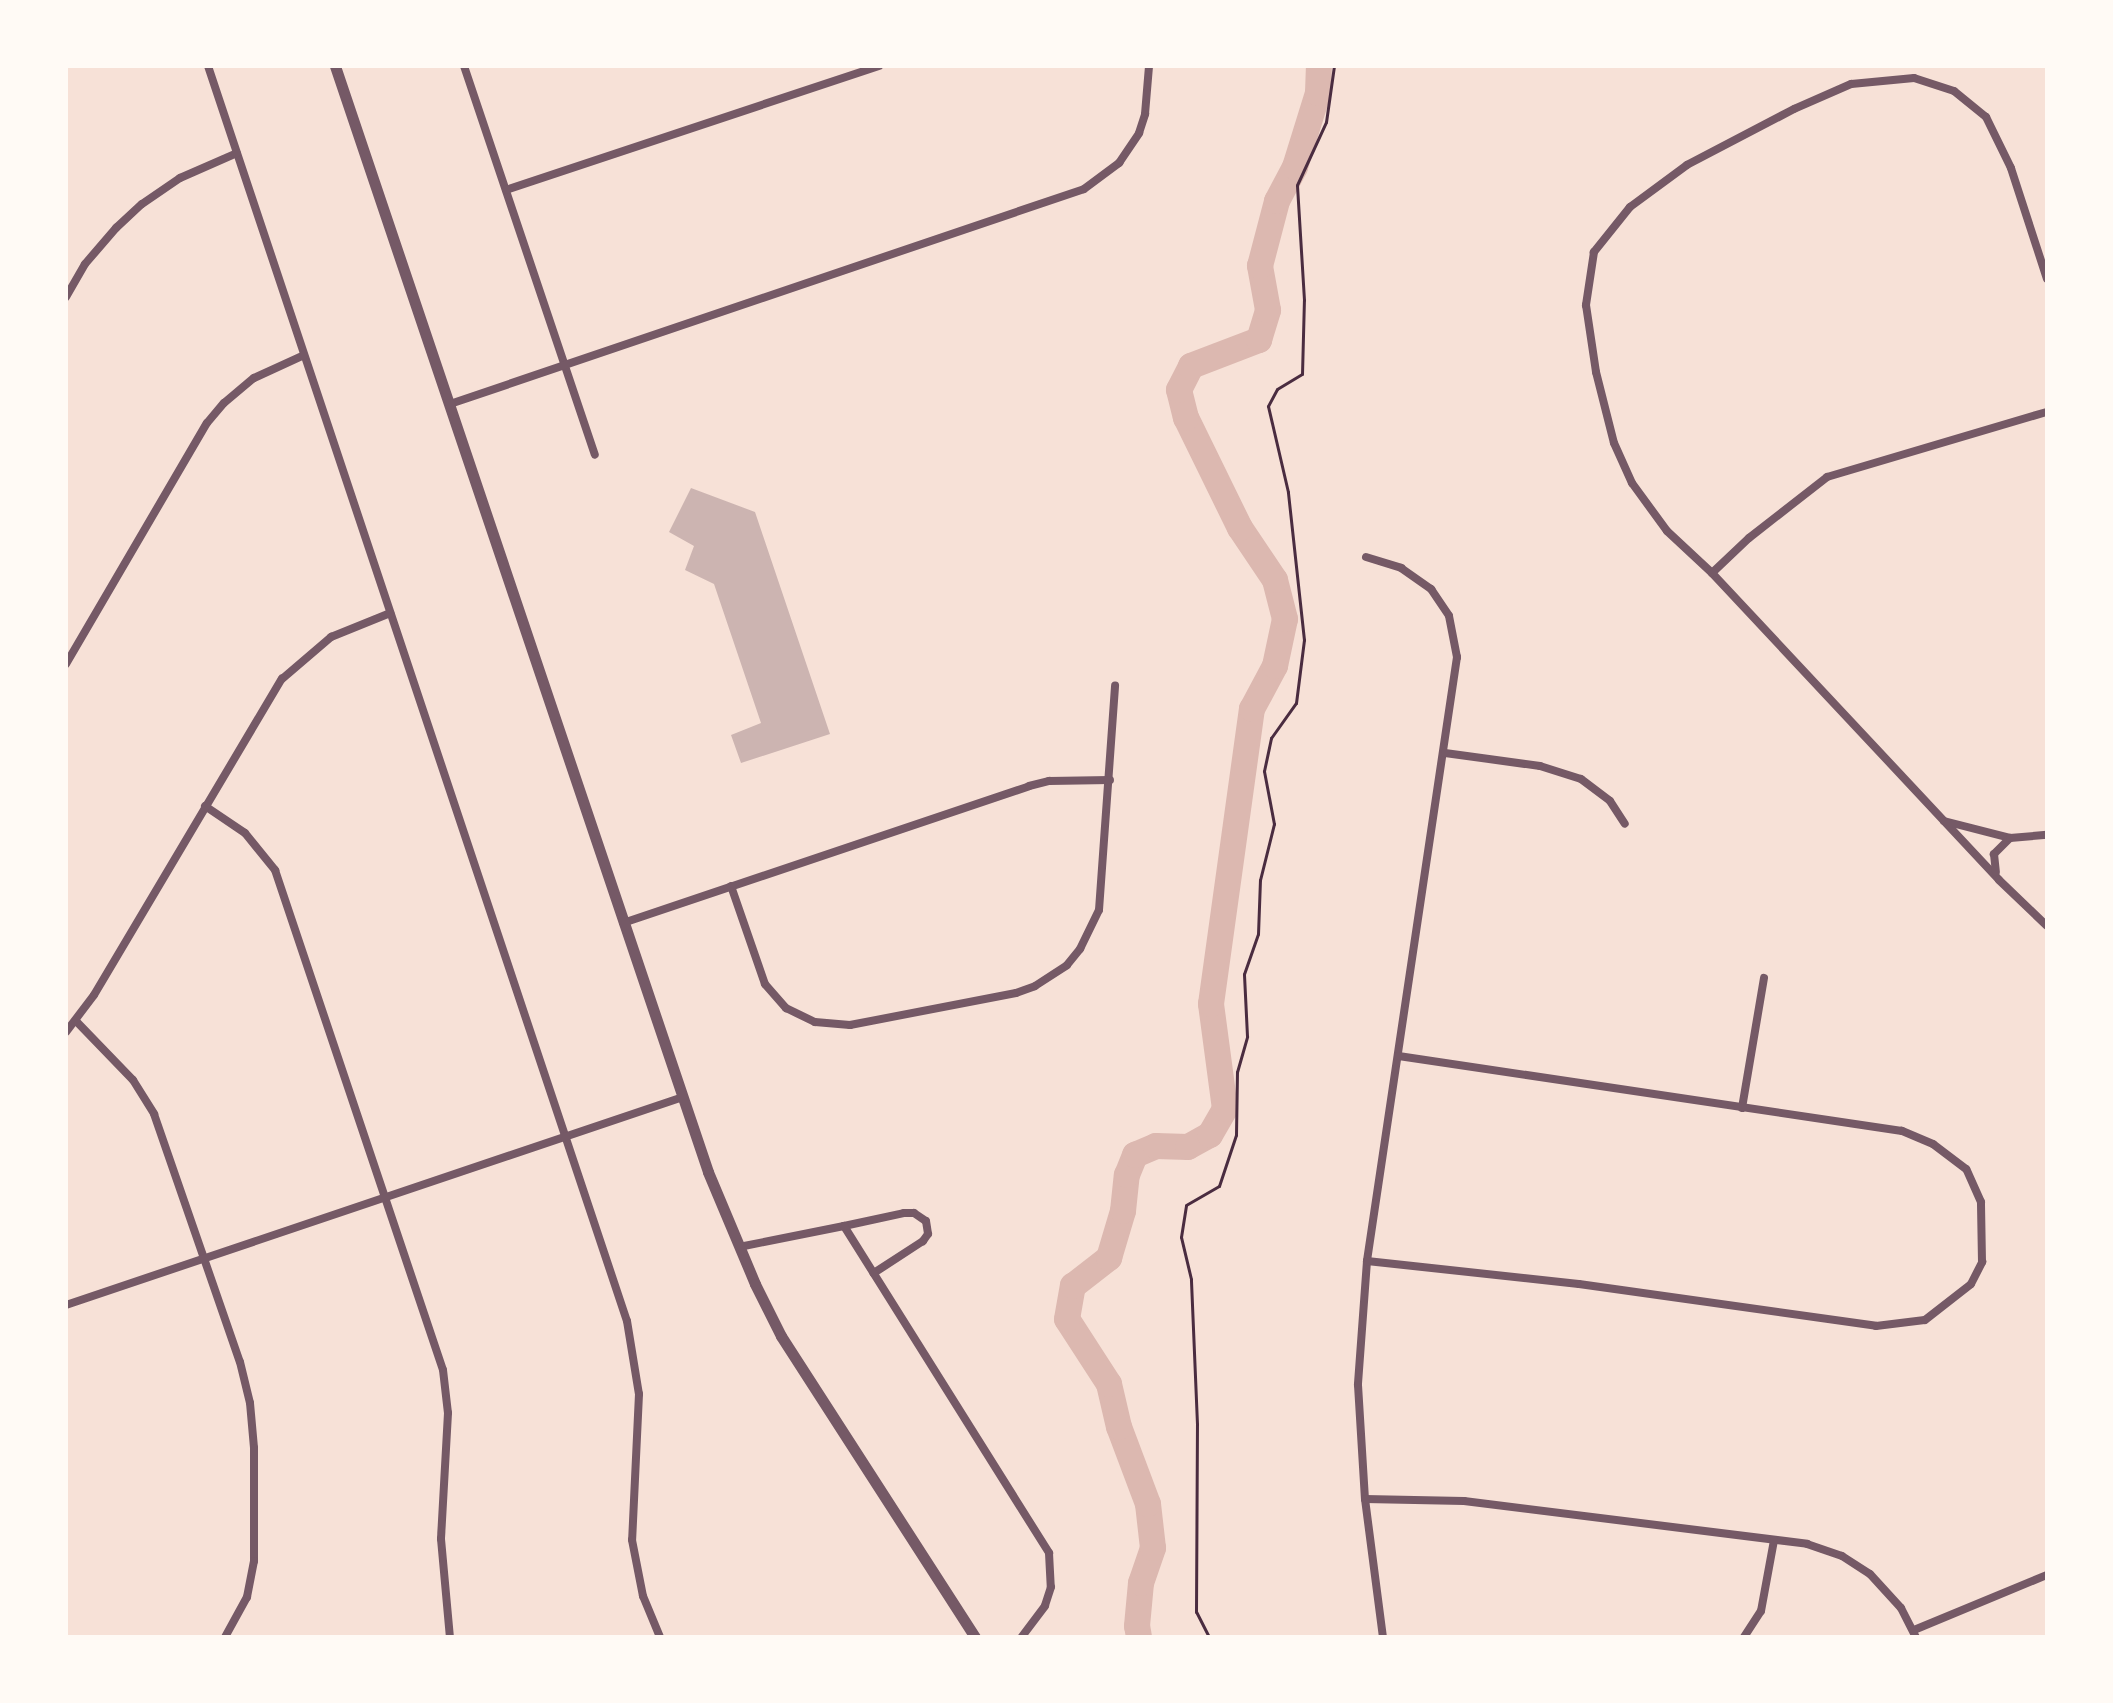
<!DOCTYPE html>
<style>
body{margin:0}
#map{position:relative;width:2113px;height:1703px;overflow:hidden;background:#f7e1d7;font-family:"Fira Sans Condensed",sans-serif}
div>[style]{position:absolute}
.river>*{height:26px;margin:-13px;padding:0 13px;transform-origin:13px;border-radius:13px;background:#dcb8b0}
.building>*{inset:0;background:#ccb4b1}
.path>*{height:3px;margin:-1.5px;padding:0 1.5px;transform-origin:1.5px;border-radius:1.5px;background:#4a2c40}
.minor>*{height:8px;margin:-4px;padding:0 4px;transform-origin:4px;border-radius:4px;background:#755966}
.tertiary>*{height:11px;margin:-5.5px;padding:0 5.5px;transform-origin:5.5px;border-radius:5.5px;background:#755966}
span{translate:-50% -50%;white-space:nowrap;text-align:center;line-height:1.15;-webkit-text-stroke:8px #fffaf5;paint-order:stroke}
.frame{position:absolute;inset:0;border:68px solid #fffaf5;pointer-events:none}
</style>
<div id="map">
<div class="river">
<div style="left:1139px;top:1637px;width:11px;rotate:-100deg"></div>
<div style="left:1137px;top:1626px;width:43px;rotate:-84.7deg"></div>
<div style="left:1141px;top:1583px;width:37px;rotate:-71deg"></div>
<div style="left:1153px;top:1548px;width:44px;rotate:-96.5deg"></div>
<div style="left:1148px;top:1504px;width:82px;rotate:-110.6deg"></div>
<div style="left:1119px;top:1427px;width:44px;rotate:-103.1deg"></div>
<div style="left:1109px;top:1384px;width:77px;rotate:-122.9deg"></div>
<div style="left:1067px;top:1319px;width:34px;rotate:-80deg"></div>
<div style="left:1073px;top:1286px;width:46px;rotate:-37.9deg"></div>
<div style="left:1109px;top:1258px;width:49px;rotate:-73.4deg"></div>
<div style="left:1123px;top:1211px;width:36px;rotate:-84deg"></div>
<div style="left:1127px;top:1175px;width:22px;rotate:-68deg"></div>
<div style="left:1135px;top:1155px;width:23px;rotate:-23deg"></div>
<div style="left:1156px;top:1146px;width:32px;rotate:2deg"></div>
<div style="left:1188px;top:1147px;width:25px;rotate:-29deg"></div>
<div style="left:1210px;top:1135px;width:30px;rotate:-60deg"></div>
<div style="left:1225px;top:1109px;width:106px;rotate:-97.6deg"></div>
<div style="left:1211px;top:1004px;width:298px;rotate:-82.1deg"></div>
<div style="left:1252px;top:709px;width:49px;rotate:-61.9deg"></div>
<div style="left:1275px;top:666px;width:48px;rotate:-78deg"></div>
<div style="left:1285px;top:619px;width:40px;rotate:-104.4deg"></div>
<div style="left:1275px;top:580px;width:63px;rotate:-123.9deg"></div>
<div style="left:1240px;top:528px;width:123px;rotate:-116.1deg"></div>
<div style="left:1186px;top:418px;width:29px;rotate:-104deg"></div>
<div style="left:1179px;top:390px;width:27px;rotate:-63deg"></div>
<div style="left:1191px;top:366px;width:73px;rotate:-20.9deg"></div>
<div style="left:1259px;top:340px;width:31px;rotate:-73deg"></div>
<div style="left:1268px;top:310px;width:45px;rotate:-100.3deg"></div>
<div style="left:1260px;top:266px;width:67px;rotate:-75.3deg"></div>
<div style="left:1277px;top:201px;width:38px;rotate:-62deg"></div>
<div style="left:1295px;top:167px;width:77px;rotate:-72.7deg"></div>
<div style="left:1318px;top:93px;width:27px;rotate:-88deg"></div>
</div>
<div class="building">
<div style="clip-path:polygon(691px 488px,755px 512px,830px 734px,741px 763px,731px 735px,761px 723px,714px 584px,685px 570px,694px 546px,669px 532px)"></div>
</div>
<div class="path">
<div style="left:1209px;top:1637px;width:28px;rotate:-117deg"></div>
<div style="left:1196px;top:1612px;width:188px;rotate:-89.7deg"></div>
<div style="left:1197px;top:1424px;width:145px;rotate:-92.4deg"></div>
<div style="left:1191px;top:1279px;width:43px;rotate:-103.4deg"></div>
<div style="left:1181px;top:1237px;width:32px;rotate:-81deg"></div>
<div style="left:1186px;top:1205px;width:38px;rotate:-30deg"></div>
<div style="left:1219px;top:1186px;width:54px;rotate:-71.6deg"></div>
<div style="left:1236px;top:1135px;width:63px;rotate:-89.1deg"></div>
<div style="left:1237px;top:1072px;width:37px;rotate:-74deg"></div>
<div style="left:1247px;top:1036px;width:62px;rotate:-92.8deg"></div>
<div style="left:1244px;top:974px;width:42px;rotate:-70.7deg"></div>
<div style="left:1258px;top:934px;width:54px;rotate:-87.9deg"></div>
<div style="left:1260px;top:880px;width:58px;rotate:-76deg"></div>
<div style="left:1274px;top:824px;width:54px;rotate:-100.7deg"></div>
<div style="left:1264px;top:771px;width:34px;rotate:-78deg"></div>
<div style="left:1271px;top:738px;width:43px;rotate:-54.5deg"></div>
<div style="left:1296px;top:703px;width:64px;rotate:-82.8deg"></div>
<div style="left:1304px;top:640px;width:149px;rotate:-96.2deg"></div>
<div style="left:1288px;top:492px;width:88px;rotate:-103.1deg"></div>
<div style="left:1268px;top:406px;width:19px;rotate:-62deg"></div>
<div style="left:1277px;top:389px;width:29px;rotate:-31deg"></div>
<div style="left:1302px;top:374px;width:74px;rotate:-88.5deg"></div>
<div style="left:1304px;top:300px;width:115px;rotate:-93.5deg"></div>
<div style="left:1297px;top:185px;width:69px;rotate:-65.3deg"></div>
<div style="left:1326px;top:122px;width:57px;rotate:-81.9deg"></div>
</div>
<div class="minor">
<div style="left:208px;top:66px;width:1323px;rotate:71.54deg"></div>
<div style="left:627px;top:1321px;width:74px;rotate:80.7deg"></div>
<div style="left:639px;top:1394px;width:146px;rotate:92.7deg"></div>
<div style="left:632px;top:1540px;width:57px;rotate:78.9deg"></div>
<div style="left:643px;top:1596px;width:44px;rotate:67.5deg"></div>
<div style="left:464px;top:66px;width:410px;rotate:71.4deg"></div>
<div style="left:506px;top:190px;width:393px;rotate:-18.4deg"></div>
<div style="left:2047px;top:279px;width:117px;rotate:-108deg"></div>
<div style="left:2011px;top:168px;width:57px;rotate:-116.1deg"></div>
<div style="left:1986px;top:117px;width:41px;rotate:-140.9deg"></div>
<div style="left:1954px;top:91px;width:42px;rotate:-162deg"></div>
<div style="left:1914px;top:78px;width:63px;rotate:174.6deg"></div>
<div style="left:1851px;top:84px;width:62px;rotate:156.3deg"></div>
<div style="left:1794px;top:109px;width:121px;rotate:152.4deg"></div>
<div style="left:1687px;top:165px;width:71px;rotate:143.6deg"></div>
<div style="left:1630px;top:207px;width:58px;rotate:128.7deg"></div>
<div style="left:1594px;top:252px;width:54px;rotate:98.6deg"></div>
<div style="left:1586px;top:305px;width:68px;rotate:81.5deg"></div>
<div style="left:1596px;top:372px;width:73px;rotate:75.8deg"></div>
<div style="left:1614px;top:443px;width:44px;rotate:65.8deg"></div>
<div style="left:1632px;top:483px;width:59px;rotate:53.9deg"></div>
<div style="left:1667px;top:531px;width:62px;rotate:43deg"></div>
<div style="left:1712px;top:573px;width:420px;rotate:46.9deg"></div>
<div style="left:1999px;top:880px;width:66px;rotate:43.8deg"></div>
<div style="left:66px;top:297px;width:38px;rotate:-60deg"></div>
<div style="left:85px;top:264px;width:48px;rotate:-49.3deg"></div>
<div style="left:116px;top:228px;width:35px;rotate:-43deg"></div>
<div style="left:142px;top:204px;width:46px;rotate:-34.4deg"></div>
<div style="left:180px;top:178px;width:62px;rotate:-23.7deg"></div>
<div style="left:450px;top:404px;width:669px;rotate:-18.73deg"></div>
<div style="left:1084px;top:189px;width:44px;rotate:-36.6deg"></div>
<div style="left:1119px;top:163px;width:36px;rotate:-56deg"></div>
<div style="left:1139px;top:133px;width:20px;rotate:-72deg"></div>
<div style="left:1145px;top:114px;width:48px;rotate:-85.2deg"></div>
<div style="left:1366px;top:557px;width:37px;rotate:17deg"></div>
<div style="left:1401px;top:568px;width:37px;rotate:35deg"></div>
<div style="left:1431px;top:589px;width:32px;rotate:56deg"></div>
<div style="left:1449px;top:616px;width:42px;rotate:79deg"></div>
<div style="left:1457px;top:657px;width:611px;rotate:98.48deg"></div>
<div style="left:1367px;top:1261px;width:124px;rotate:94.2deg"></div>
<div style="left:1358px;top:1385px;width:114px;rotate:86.5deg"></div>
<div style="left:1365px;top:1499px;width:139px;rotate:82.6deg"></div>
<div style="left:1712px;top:573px;width:51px;rotate:-43.4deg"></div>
<div style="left:1749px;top:538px;width:99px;rotate:-38deg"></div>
<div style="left:1827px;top:477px;width:229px;rotate:-16.5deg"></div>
<div style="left:66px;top:664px;width:279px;rotate:-59.7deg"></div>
<div style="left:207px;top:423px;width:26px;rotate:-50deg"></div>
<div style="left:224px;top:403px;width:39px;rotate:-40deg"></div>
<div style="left:254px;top:378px;width:55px;rotate:-24.7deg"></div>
<div style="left:1445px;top:753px;width:96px;rotate:7.8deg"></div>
<div style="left:1540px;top:766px;width:43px;rotate:17.6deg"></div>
<div style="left:1581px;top:779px;width:36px;rotate:37deg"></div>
<div style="left:1610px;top:801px;width:27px;rotate:57deg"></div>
<div style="left:205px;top:806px;width:48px;rotate:34deg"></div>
<div style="left:245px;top:833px;width:48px;rotate:51deg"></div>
<div style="left:275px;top:870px;width:527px;rotate:71.43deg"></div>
<div style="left:443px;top:1370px;width:43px;rotate:83.4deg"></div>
<div style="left:448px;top:1413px;width:126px;rotate:93.2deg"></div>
<div style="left:441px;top:1539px;width:98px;rotate:84.8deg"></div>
<div style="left:1944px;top:821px;width:68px;rotate:14.4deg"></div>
<div style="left:2010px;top:838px;width:23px;rotate:135deg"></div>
<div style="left:1994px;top:854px;width:18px;rotate:84deg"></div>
<div style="left:2010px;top:838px;width:37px;rotate:-5deg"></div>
<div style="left:731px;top:886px;width:104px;rotate:70.9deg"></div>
<div style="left:765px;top:984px;width:32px;rotate:49deg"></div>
<div style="left:786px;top:1008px;width:32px;rotate:26deg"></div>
<div style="left:815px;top:1022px;width:35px;rotate:5deg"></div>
<div style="left:850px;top:1025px;width:169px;rotate:-10.9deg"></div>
<div style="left:1016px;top:993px;width:20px;rotate:-20deg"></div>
<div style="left:1035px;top:986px;width:38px;rotate:-33deg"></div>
<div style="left:1067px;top:965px;width:21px;rotate:-51deg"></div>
<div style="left:1080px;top:949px;width:43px;rotate:-64deg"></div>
<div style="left:1099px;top:910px;width:225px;rotate:-85.9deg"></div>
<div style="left:623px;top:923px;width:428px;rotate:-18.6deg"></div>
<div style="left:1029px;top:786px;width:21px;rotate:-14deg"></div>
<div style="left:1049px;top:781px;width:61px;rotate:-0.9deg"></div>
<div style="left:76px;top:1021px;width:82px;rotate:46deg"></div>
<div style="left:133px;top:1080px;width:40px;rotate:58deg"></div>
<div style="left:154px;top:1114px;width:262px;rotate:70.9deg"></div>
<div style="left:240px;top:1362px;width:42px;rotate:76.3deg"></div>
<div style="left:250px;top:1403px;width:45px;rotate:84.9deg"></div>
<div style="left:254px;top:1448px;width:113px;rotate:90deg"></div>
<div style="left:254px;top:1561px;width:37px;rotate:101deg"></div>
<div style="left:247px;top:1597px;width:46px;rotate:118.8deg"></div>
<div style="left:66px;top:1032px;width:46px;rotate:-52.9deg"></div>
<div style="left:94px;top:995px;width:368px;rotate:-59.3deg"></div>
<div style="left:282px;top:679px;width:65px;rotate:-40.6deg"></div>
<div style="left:331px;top:637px;width:64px;rotate:-22.1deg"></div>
<div style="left:1742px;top:1108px;width:132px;rotate:-80.4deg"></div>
<div style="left:844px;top:1226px;width:61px;rotate:-12.2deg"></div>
<div style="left:904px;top:1213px;width:10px"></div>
<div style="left:914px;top:1213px;width:14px;rotate:34deg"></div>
<div style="left:926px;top:1221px;width:13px;rotate:81deg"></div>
<div style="left:928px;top:1234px;width:9px;rotate:126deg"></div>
<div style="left:923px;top:1241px;width:59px;rotate:146.9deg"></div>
<div style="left:739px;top:1247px;width:107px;rotate:-11.3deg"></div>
<div style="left:844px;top:1226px;width:386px;rotate:57.9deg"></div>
<div style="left:1049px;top:1553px;width:34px;rotate:87deg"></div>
<div style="left:1051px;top:1587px;width:20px;rotate:108deg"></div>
<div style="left:1045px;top:1606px;width:39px;rotate:127deg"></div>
<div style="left:1367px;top:1261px;width:213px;rotate:6.2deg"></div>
<div style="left:1579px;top:1284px;width:300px;rotate:8deg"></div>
<div style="left:1876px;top:1326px;width:49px;rotate:-7deg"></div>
<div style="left:1925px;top:1320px;width:58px;rotate:-38deg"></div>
<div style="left:1971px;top:1284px;width:25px;rotate:-63deg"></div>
<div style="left:1982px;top:1262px;width:60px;rotate:-91deg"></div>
<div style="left:1981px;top:1202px;width:36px;rotate:-114deg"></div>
<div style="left:1966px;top:1169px;width:41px;rotate:-142.9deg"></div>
<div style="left:1933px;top:1144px;width:34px;rotate:-157deg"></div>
<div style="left:1902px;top:1131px;width:509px;rotate:-171.52deg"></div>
<div style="left:66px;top:1305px;width:648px;rotate:-18.63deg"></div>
<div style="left:1365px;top:1499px;width:99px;rotate:1.2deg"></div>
<div style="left:1464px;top:1501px;width:346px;rotate:7.1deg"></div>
<div style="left:1807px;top:1544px;width:37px;rotate:19deg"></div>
<div style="left:1842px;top:1556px;width:33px;rotate:33deg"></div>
<div style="left:1870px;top:1574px;width:46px;rotate:47.6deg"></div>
<div style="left:1901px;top:1608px;width:33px;rotate:63deg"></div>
<div style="left:1914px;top:1630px;width:144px;rotate:-22.5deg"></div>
<div style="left:1744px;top:1637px;width:31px;rotate:-57deg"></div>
<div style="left:1761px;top:1611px;width:72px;rotate:-79.6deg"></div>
</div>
<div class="tertiary">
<div style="left:335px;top:66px;width:1167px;rotate:71.36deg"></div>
<div style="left:708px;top:1172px;width:121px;rotate:67.2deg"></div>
<div style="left:755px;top:1284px;width:58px;rotate:63.4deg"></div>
<div style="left:781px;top:1336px;width:358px;rotate:57.2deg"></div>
</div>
<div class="frame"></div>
</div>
